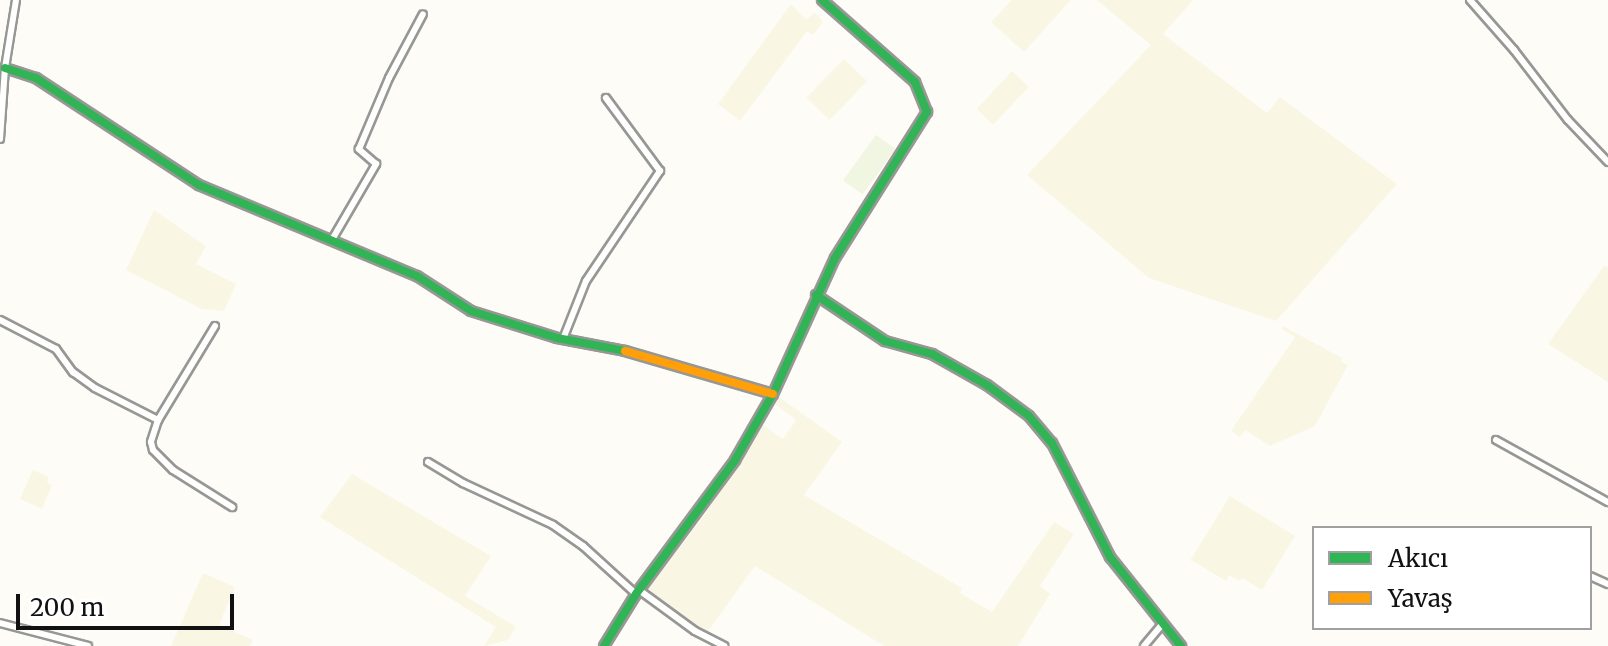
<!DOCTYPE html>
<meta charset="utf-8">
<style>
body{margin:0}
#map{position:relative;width:1608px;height:646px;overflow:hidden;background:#fdfcf7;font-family:Merriweather,serif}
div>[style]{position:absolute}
.farmland>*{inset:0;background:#f9f7e4;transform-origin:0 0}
.pitch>*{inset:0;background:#f0f6e1;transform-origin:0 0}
.roads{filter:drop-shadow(2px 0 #979795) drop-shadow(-2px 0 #979795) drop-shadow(0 2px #979795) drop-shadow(0 -2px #979795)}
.street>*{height:6px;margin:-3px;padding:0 3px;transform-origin:3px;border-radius:3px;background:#fffffe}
.fast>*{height:8px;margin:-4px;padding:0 4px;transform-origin:4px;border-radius:4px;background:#30b455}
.slow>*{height:8px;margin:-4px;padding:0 4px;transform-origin:4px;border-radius:4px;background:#ff9f0a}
span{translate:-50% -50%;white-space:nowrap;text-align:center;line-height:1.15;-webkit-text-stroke:8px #fff;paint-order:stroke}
.legend{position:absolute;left:1312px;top:526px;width:280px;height:104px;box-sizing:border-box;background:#fff;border:2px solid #a0a0a0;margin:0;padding:10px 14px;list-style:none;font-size:24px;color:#111}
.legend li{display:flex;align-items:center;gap:16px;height:40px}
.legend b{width:40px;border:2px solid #a0a0a0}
.scale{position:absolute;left:16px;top:594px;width:218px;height:36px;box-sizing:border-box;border:4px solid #111;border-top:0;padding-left:10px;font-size:24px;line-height:28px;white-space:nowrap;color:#111;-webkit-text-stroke:6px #fff;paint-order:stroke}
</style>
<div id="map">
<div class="farmland">
<div style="clip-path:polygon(1012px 0,1071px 0,1024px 52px,991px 22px)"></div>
<div style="clip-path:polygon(1097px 0,1193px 0,1163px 34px,1267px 113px,1280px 97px,1397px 184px,1276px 321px,1149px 278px,1027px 175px,1151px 45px)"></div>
<div style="clip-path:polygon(791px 4px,806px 20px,815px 12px,823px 22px,813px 35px,807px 31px,740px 121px,718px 104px)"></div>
<div style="left:844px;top:59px;width:32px;height:54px;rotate:44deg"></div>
<div style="left:1012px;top:71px;width:23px;height:52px;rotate:43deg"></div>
<div style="clip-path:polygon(154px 210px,206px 246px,196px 264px,236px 284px,224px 311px,202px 309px,126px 270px)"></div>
<div style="clip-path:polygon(1604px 266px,1608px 267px,1608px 382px,1548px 344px)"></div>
<div style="clip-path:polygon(1283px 326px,1342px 358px,1341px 361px,1348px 365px,1315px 426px,1270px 446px,1245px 430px,1240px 437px,1231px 431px,1295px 337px,1282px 329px)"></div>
<div style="clip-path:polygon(779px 397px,842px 442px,804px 495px,962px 588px,960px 593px,992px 612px,1054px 522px,1074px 534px,1040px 586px,1050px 594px,1018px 646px,884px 646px,755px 566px,706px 634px,646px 592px,705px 514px,763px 425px,783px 439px,796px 420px,775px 404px)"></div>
<div style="clip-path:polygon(33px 470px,49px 477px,47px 482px,52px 485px,42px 509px,20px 499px)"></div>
<div style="clip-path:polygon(352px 474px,491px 556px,465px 596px,516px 627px,508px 640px,484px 646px,496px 627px,320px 517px)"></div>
<div style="clip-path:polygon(1230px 496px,1295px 536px,1262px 590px,1242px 578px,1239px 581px,1229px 575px,1226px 581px,1191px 560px,1175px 585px)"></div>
<div style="clip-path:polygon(203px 573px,235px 587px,219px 625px,253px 640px,250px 646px,171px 646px)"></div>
</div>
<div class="pitch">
<div style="left:876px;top:135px;width:24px;height:56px;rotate:36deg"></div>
</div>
<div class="roads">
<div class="street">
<div style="left:1470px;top:0;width:67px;rotate:48.7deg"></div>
<div style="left:1514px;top:50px;width:88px;rotate:52.4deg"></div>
<div style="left:1568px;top:120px;width:58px;rotate:46.4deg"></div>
<div style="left:0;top:139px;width:71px;rotate:-86deg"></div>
<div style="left:5px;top:68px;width:69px;rotate:-80.8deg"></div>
<div style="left:333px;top:238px;width:86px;rotate:-59.8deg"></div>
<div style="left:376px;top:164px;width:23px;rotate:-139deg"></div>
<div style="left:359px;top:149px;width:77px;rotate:-67.1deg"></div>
<div style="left:389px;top:78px;width:72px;rotate:-62deg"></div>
<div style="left:0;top:320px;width:63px;rotate:27.4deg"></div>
<div style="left:56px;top:349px;width:29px;rotate:54deg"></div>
<div style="left:73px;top:372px;width:27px;rotate:36deg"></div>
<div style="left:95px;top:388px;width:71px;rotate:26.9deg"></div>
<div style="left:215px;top:326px;width:110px;rotate:121.2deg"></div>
<div style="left:158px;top:420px;width:23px;rotate:108deg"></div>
<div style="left:151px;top:442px;width:8px;rotate:76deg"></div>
<div style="left:153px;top:450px;width:28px;rotate:45deg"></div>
<div style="left:173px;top:470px;width:70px;rotate:32.1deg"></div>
<div style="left:563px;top:339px;width:62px;rotate:-68.4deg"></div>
<div style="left:586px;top:281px;width:133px;rotate:-56.1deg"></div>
<div style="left:660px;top:171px;width:91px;rotate:-126.5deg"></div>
<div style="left:1496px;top:440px;width:128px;rotate:29deg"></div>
<div style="left:428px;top:462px;width:41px;rotate:31deg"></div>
<div style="left:463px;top:483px;width:99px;rotate:25deg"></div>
<div style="left:553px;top:525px;width:37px;rotate:35deg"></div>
<div style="left:583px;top:546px;width:72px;rotate:42.2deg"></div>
<div style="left:1590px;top:576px;width:20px;rotate:24deg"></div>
<div style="left:639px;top:590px;width:69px;rotate:36.2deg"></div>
<div style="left:695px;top:631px;width:33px;rotate:27deg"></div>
<div style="left:0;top:623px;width:91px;rotate:14.6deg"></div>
<div style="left:1144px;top:646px;width:30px;rotate:-50deg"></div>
</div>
<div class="fast">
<div style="left:5px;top:68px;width:33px;rotate:18deg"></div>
<div style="left:36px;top:78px;width:195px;rotate:33.3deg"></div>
<div style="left:199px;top:185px;width:236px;rotate:22.7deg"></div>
<div style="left:417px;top:276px;width:64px;rotate:32.9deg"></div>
<div style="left:471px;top:311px;width:90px;rotate:17.4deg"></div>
<div style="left:557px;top:338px;width:69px;rotate:10.8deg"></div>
<div style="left:816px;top:295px;width:83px;rotate:33.7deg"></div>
<div style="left:885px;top:341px;width:49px;rotate:15.5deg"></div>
<div style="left:932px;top:354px;width:63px;rotate:29.4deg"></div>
<div style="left:987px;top:385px;width:52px;rotate:36.4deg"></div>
<div style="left:1029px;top:416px;width:35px;rotate:50deg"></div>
<div style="left:1052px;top:443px;width:128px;rotate:63deg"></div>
<div style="left:1110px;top:557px;width:114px;rotate:51.4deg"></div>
<div style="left:604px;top:646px;width:61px;rotate:-58.4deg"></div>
<div style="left:636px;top:594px;width:167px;rotate:-53.5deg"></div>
<div style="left:735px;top:460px;width:76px;rotate:-60.1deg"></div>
<div style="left:773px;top:394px;width:149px;rotate:-65.5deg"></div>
<div style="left:835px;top:258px;width:173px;rotate:-57.8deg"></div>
<div style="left:927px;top:112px;width:32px;rotate:-112deg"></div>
<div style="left:915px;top:82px;width:124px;rotate:-138.6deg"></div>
</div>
<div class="slow">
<div style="left:625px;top:351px;width:154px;rotate:16.2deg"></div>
</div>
</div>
<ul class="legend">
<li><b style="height:10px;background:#30b455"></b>Akıcı</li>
<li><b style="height:10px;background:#ff9f0a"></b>Yavaş</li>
</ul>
<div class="scale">200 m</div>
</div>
